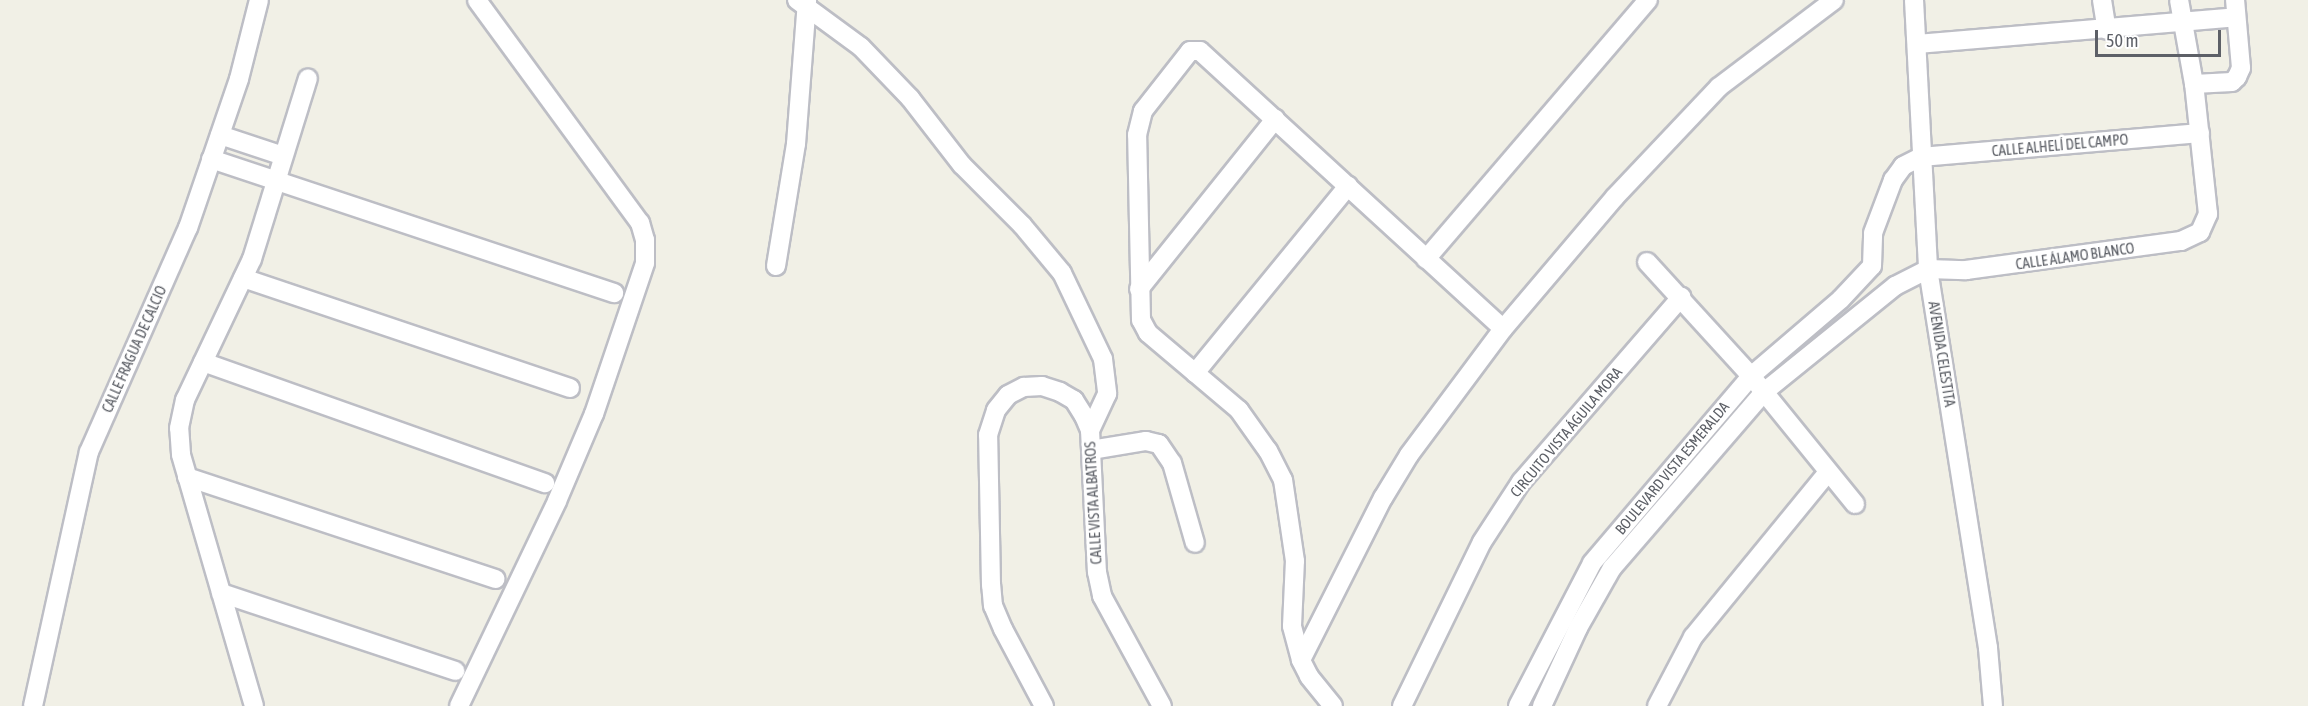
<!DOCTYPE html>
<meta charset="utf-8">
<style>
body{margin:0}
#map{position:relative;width:2308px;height:706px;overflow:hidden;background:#f1f0e6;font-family:"Asap Condensed",sans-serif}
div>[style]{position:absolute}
.roads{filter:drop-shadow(2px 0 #bdbec5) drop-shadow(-2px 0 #bdbec5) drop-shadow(0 2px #bdbec5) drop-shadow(0 -2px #bdbec5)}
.minor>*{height:18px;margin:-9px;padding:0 9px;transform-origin:9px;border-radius:9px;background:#fff}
span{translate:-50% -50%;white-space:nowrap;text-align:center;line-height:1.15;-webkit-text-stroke:5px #fff;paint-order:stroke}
.street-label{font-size:15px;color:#5d6067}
.scale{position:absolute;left:2095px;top:30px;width:126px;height:27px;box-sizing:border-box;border:3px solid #5d6067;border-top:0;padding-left:8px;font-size:18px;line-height:21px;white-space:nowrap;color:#5d6067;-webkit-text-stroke:4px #fff;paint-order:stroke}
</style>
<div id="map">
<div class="roads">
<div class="minor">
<div style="left:797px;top:0;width:79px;rotate:36.3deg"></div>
<div style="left:861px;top:47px;width:71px;rotate:46.1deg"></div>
<div style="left:910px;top:98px;width:85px;rotate:52.2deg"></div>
<div style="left:962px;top:165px;width:85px;rotate:45deg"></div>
<div style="left:1022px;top:225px;width:62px;rotate:50.2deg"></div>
<div style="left:1062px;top:273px;width:95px;rotate:64.5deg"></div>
<div style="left:1103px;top:359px;width:35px;rotate:83deg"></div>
<div style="left:1107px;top:394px;width:40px;rotate:115deg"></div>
<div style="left:1914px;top:0;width:269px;rotate:87deg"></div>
<div style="left:1928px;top:269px;width:384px;rotate:81deg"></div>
<div style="left:1988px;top:648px;width:58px;rotate:85.1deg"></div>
<div style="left:2102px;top:0;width:30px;rotate:81deg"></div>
<div style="left:1917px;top:44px;width:320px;rotate:-4.8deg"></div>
<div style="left:2194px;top:84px;width:38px;rotate:-3deg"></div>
<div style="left:2232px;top:82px;width:7px;rotate:-45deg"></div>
<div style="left:2237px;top:77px;width:10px;rotate:-66deg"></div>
<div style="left:2241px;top:68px;width:68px;rotate:-95deg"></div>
<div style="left:220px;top:135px;width:66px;rotate:18.4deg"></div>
<div style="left:211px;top:159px;width:425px;rotate:18.4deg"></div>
<div style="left:1426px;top:259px;width:341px;rotate:-49.4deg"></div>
<div style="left:1647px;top:262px;width:154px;rotate:47.6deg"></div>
<div style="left:1751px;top:376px;width:165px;rotate:50.9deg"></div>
<div style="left:776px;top:266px;width:124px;rotate:-80.7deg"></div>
<div style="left:796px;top:144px;width:144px;rotate:-85.6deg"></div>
<div style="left:243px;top:278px;width:345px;rotate:18.6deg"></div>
<div style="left:1139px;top:289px;width:218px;rotate:-51.3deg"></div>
<div style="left:203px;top:362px;width:363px;rotate:19.5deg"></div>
<div style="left:1195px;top:373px;width:242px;rotate:-50.7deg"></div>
<div style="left:1091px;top:450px;width:56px;rotate:-9.3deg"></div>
<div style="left:1146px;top:441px;width:13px;rotate:13deg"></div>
<div style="left:1159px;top:444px;width:23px;rotate:56deg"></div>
<div style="left:1172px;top:463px;width:83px;rotate:74deg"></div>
<div style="left:187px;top:477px;width:325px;rotate:18.3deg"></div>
<div style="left:221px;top:593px;width:247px;rotate:18.4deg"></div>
<div style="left:1301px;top:660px;width:35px;rotate:-105deg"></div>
<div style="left:1292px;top:626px;width:65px;rotate:-87.4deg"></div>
<div style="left:1295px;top:561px;width:82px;rotate:-98.4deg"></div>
<div style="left:1283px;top:480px;width:33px;rotate:-117deg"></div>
<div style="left:1268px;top:451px;width:50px;rotate:-125.3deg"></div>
<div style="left:1239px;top:410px;width:119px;rotate:-139.8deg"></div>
<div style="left:1148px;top:333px;width:15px;rotate:-118deg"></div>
<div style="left:1141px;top:320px;width:185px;rotate:-91.2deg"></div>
<div style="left:1137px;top:135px;width:25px;rotate:-76deg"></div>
<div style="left:1143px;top:111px;width:76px;rotate:-51.9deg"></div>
<div style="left:1190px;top:51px;width:10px"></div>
<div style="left:1200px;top:51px;width:411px;rotate:42.5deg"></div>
<div style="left:33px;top:706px;width:260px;rotate:-77.6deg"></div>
<div style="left:89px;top:452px;width:245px;rotate:-66.2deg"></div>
<div style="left:188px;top:228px;width:157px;rotate:-71.1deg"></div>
<div style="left:239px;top:79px;width:81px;rotate:-75.8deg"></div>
<div style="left:254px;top:706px;width:262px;rotate:-106.2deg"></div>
<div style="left:181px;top:454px;width:26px;rotate:-94deg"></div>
<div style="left:179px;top:428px;width:29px;rotate:-78deg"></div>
<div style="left:185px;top:400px;width:156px;rotate:-64.6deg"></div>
<div style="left:252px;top:259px;width:189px;rotate:-72.8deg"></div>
<div style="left:459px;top:706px;width:227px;rotate:-64.4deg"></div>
<div style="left:557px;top:501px;width:95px;rotate:-67deg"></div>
<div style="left:594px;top:414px;width:159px;rotate:-71.3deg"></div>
<div style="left:645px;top:263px;width:23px;rotate:-90deg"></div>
<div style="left:645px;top:240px;width:18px;rotate:-106deg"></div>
<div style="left:640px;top:223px;width:276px;rotate:-126.2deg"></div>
<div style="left:1044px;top:706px;width:87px;rotate:-118deg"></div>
<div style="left:1003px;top:629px;width:25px;rotate:-113deg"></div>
<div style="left:993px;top:606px;width:21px;rotate:-95deg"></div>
<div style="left:991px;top:585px;width:150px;rotate:-91.1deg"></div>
<div style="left:988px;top:435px;width:26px;rotate:-72deg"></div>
<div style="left:996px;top:410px;width:19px;rotate:-51deg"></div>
<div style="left:1008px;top:395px;width:18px;rotate:-27deg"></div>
<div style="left:1024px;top:387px;width:18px;rotate:-3deg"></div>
<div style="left:1042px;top:386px;width:19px;rotate:18deg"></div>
<div style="left:1060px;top:392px;width:16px;rotate:30deg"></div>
<div style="left:1074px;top:400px;width:19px;rotate:58deg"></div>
<div style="left:1084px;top:416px;width:15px;rotate:67deg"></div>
<div style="left:1090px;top:430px;width:142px;rotate:87.2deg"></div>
<div style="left:1097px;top:572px;width:25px;rotate:78deg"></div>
<div style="left:1102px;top:596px;width:125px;rotate:61.4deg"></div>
<div style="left:1333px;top:706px;width:38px;rotate:-129deg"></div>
<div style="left:1309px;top:676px;width:18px;rotate:-117deg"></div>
<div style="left:1301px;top:660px;width:182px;rotate:-63.2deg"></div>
<div style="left:1383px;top:498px;width:50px;rotate:-58.8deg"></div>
<div style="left:1409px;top:455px;width:157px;rotate:-53.3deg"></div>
<div style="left:1503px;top:329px;width:173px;rotate:-49.7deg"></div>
<div style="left:1615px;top:197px;width:151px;rotate:-46.6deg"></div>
<div style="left:1719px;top:87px;width:144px;rotate:-37.1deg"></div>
<div style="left:1402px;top:706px;width:182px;rotate:-64deg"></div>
<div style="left:1482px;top:542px;width:72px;rotate:-57deg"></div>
<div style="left:1521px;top:482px;width:245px;rotate:-49.1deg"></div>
<div style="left:1518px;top:706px;width:161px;rotate:-62.6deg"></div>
<div style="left:1592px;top:563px;width:245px;rotate:-49.6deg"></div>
<div style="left:1751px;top:376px;width:118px;rotate:-40.5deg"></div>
<div style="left:1841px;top:299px;width:45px;rotate:-46.8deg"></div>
<div style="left:1872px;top:266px;width:33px;rotate:-88deg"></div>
<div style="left:1873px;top:233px;width:57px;rotate:-69.3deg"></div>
<div style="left:1893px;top:180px;width:17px;rotate:-54deg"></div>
<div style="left:1903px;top:166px;width:20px;rotate:-27deg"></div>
<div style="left:1921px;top:157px;width:280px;rotate:-4.9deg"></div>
<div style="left:1542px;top:706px;width:86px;rotate:-65.2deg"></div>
<div style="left:1578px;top:628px;width:69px;rotate:-60.5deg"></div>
<div style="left:1612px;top:568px;width:233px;rotate:-49.2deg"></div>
<div style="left:1764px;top:392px;width:169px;rotate:-39deg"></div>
<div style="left:1895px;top:286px;width:37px;rotate:-27deg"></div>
<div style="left:1928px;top:269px;width:38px;rotate:2deg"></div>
<div style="left:1966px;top:270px;width:217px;rotate:-7.7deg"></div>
<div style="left:2181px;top:241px;width:21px;rotate:-25deg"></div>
<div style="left:2200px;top:232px;width:20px;rotate:-66deg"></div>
<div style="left:2208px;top:214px;width:131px;rotate:-96.1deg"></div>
<div style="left:2194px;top:84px;width:85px;rotate:-100.1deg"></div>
<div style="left:1657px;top:706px;width:78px;rotate:-62.4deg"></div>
<div style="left:1693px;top:637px;width:213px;rotate:-50.7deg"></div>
</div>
</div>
<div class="street-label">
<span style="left:2060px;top:145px;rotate:-5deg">CALLE ALHELÍ DEL CAMPO</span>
<span style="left:2075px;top:256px;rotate:-8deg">CALLE ÁLAMO BLANCO</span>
<span style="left:134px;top:349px;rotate:-66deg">CALLE FRAGUA DE CALCIO</span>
<span style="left:1942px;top:354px;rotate:81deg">AVENIDA CELESTITA</span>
<span style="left:1566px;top:432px;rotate:-50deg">CIRCUITO VISTA ÁGUILA MORA</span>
<span style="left:1672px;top:468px;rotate:-50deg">BOULEVARD VISTA ESMERALDA</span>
<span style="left:1093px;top:503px;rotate:-93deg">CALLE VISTA ALBATROS</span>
</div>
<div class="scale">50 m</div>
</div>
